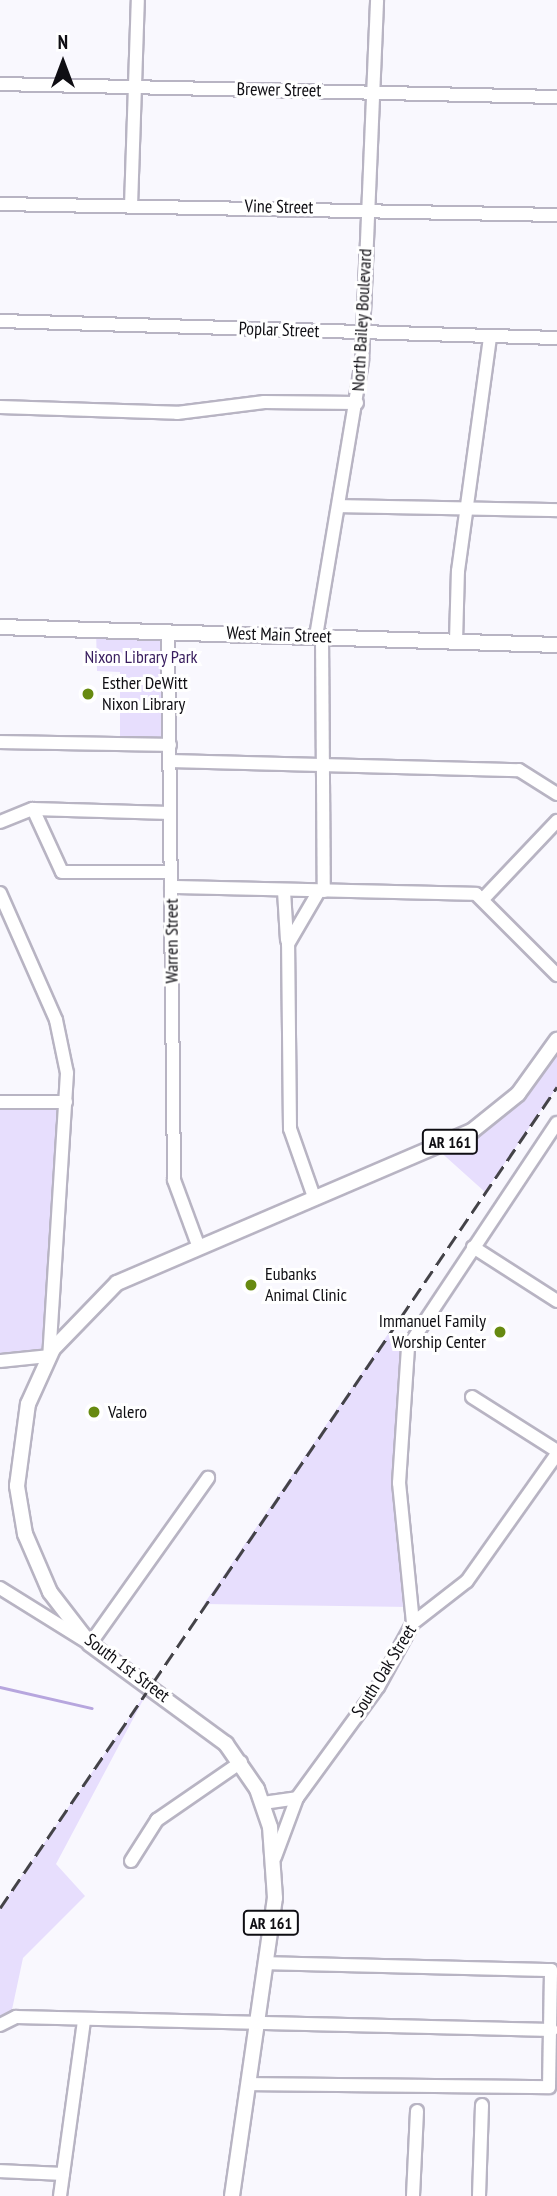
<!DOCTYPE html>
<style>
body{margin:0}
#map{position:relative;width:557px;height:2196px;overflow:hidden;background:#f9f8fe;font-family:"PT Sans Narrow",sans-serif}
div>[style]{position:absolute}
.green>*{inset:0;background:#e7defd}
.stream>*{height:2.5px;margin:-1.25px;padding:0 1.25px;transform-origin:1.25px;border-radius:1.25px;background:#b7a6de}
.roads{filter:drop-shadow(2px 0 #b8b4c3) drop-shadow(-2px 0 #b8b4c3) drop-shadow(0 2px #b8b4c3) drop-shadow(0 -2px #b8b4c3)}
.minor>*{height:12px;margin:-6px;padding:0 6px;transform-origin:6px;border-radius:6px;background:#fff}
.major>*{height:14px;margin:-7px;padding:0 7px;transform-origin:7px;border-radius:7px;background:#fff}
.rail>*{height:2.5px;margin-top:-1.25px;transform-origin:0;background:repeating-linear-gradient(90deg,#444348 0 14px,transparent 0 21px)}
.dots>*{width:19px;height:19px;translate:-50% -50%;box-sizing:border-box;border:4px solid #fff;border-radius:50%}
span{translate:-50% -50%;white-space:nowrap;text-align:center;line-height:1.15;-webkit-text-stroke:6px #fff;paint-order:stroke}
.shield-label span{padding:2px 5px;background:#fff;border:2px solid;border-radius:5px;-webkit-text-stroke-width:0}
.shield-label{font-size:16px;color:#0f0e13;font-weight:700}
.street-label{font-size:18px;color:#0f0e13}
.park-label{font-size:18px;color:#381d5e}
.poi-label{font-size:18px;color:#0f0e13}
.left{translate:0 -50%;text-align:left}
.right{translate:-100% -50%;text-align:right}
.north{position:absolute;left:28px;top:28px;width:70px;height:70px;-webkit-text-stroke:5px #fff;paint-order:stroke;rotate:0deg;font-size:19px;font-weight:700;line-height:28px;text-align:center;color:#0f0e13}
.north::after{content:'';display:block;margin:auto;width:24px;height:32px;background:#0f0e13;clip-path:polygon(50% 0,100% 100%,50% 72%,0 100%)}
</style>
<div id="map">
<div class="green">
<div style="clip-path:polygon(96px 629px,168px 632px,170px 744px,120px 743px,120px 672px,97px 671px)"></div>
<div style="clip-path:polygon(557px 1040px,557px 1087px,485px 1192px,436px 1148px,485px 1123px)"></div>
<div style="clip-path:polygon(0 1102px,66px 1102px,49px 1356px,0 1361px)"></div>
<div style="clip-path:polygon(388px 1334px,408px 1347px,399px 1483px,410px 1607px,204px 1604px)"></div>
<div style="clip-path:polygon(150px 1687px,56px 1864px,85px 1896px,23px 1958px,10px 2019px,0 2025px,0 1908px)"></div>
</div>
<div class="stream">
<div style="left:0;top:1687px;width:94px;rotate:12.9deg"></div>
</div>
<div class="roads">
<div class="minor">
<div style="left:0;top:84px;width:557px;rotate:1.34deg"></div>
<div style="left:0;top:204px;width:557px;rotate:1.13deg"></div>
<div style="left:131px;top:206px;width:206px;rotate:-88.1deg"></div>
<div style="left:0;top:321px;width:557px;rotate:1.75deg"></div>
<div style="left:0;top:407px;width:177px;rotate:1.9deg"></div>
<div style="left:177px;top:413px;width:88px;rotate:-7.2deg"></div>
<div style="left:264px;top:402px;width:93px;rotate:0.6deg"></div>
<div style="left:340px;top:506px;width:217px;rotate:1.1deg"></div>
<div style="left:168px;top:632px;width:548px;rotate:89.37deg"></div>
<div style="left:174px;top:1180px;width:69px;rotate:69.7deg"></div>
<div style="left:316px;top:636px;width:280px;rotate:-80.5deg"></div>
<div style="left:362px;top:360px;width:360px;rotate:-87.6deg"></div>
<div style="left:322px;top:636px;width:255px;rotate:89.6deg"></div>
<div style="left:456px;top:641px;width:70px;rotate:-88.4deg"></div>
<div style="left:458px;top:571px;width:237px;rotate:-82.2deg"></div>
<div style="left:0;top:742px;width:170px;rotate:1deg"></div>
<div style="left:170px;top:761px;width:349px;rotate:1.5deg"></div>
<div style="left:519px;top:770px;width:45px;rotate:32.3deg"></div>
<div style="left:33px;top:809px;width:69px;rotate:65.3deg"></div>
<div style="left:62px;top:872px;width:109px"></div>
<div style="left:0;top:822px;width:35px;rotate:-22deg"></div>
<div style="left:33px;top:809px;width:137px;rotate:1.7deg"></div>
<div style="left:171px;top:887px;width:305px;rotate:1.3deg"></div>
<div style="left:476px;top:894px;width:115px;rotate:45deg"></div>
<div style="left:284px;top:891px;width:49px;rotate:86.5deg"></div>
<div style="left:0;top:893px;width:139px;rotate:66.2deg"></div>
<div style="left:56px;top:1020px;width:54px;rotate:78.3deg"></div>
<div style="left:67px;top:1073px;width:284px;rotate:93.6deg"></div>
<div style="left:49px;top:1356px;width:49px;rotate:174.2deg"></div>
<div style="left:483px;top:899px;width:108px;rotate:-46.5deg"></div>
<div style="left:0;top:1102px;width:66px"></div>
<div style="left:314px;top:1197px;width:72px;rotate:-109.4deg"></div>
<div style="left:290px;top:1129px;width:185px;rotate:-90.6deg"></div>
<div style="left:288px;top:944px;width:61px;rotate:-59.7deg"></div>
<div style="left:473px;top:1247px;width:100px;rotate:32.7deg"></div>
<div style="left:472px;top:1397px;width:101px;rotate:32.4deg"></div>
<div style="left:0;top:1588px;width:106px;rotate:31.9deg"></div>
<div style="left:90px;top:1644px;width:204px;rotate:-54.6deg"></div>
<div style="left:413px;top:1623px;width:141px;rotate:-95.7deg"></div>
<div style="left:399px;top:1483px;width:136px;rotate:-86.2deg"></div>
<div style="left:408px;top:1347px;width:269px;rotate:-56.4deg"></div>
<div style="left:263px;top:1803px;width:34px;rotate:-8deg"></div>
<div style="left:297px;top:1798px;width:137px;rotate:-53.9deg"></div>
<div style="left:378px;top:1687px;width:73px;rotate:-61.3deg"></div>
<div style="left:413px;top:1623px;width:68px;rotate:-37.9deg"></div>
<div style="left:467px;top:1581px;width:156px;rotate:-54.7deg"></div>
<div style="left:275px;top:1857px;width:63px;rotate:-69.6deg"></div>
<div style="left:131px;top:1861px;width:49px;rotate:-57.6deg"></div>
<div style="left:157px;top:1820px;width:102px;rotate:-34.6deg"></div>
<div style="left:0;top:2025px;width:18px;rotate:-27deg"></div>
<div style="left:16px;top:2017px;width:536px;rotate:1.39deg"></div>
<div style="left:248px;top:2084px;width:301px;rotate:0.6deg"></div>
<div style="left:549px;top:2087px;width:117px;rotate:-89deg"></div>
<div style="left:551px;top:1970px;width:285px;rotate:-178.6deg"></div>
<div style="left:0;top:2171px;width:63px;rotate:2.7deg"></div>
<div style="left:60px;top:2196px;width:177px;rotate:-82.2deg"></div>
<div style="left:413px;top:2196px;width:85px;rotate:-87.3deg"></div>
<div style="left:479px;top:2196px;width:91px;rotate:-88.1deg"></div>
</div>
<div class="major">
<div style="left:0;top:627px;width:557px;rotate:1.85deg"></div>
<div style="left:232px;top:2196px;width:301px;rotate:-81.8deg"></div>
<div style="left:275px;top:1898px;width:71px;rotate:-94deg"></div>
<div style="left:270px;top:1827px;width:40px;rotate:-108.9deg"></div>
<div style="left:257px;top:1789px;width:55px;rotate:-124.6deg"></div>
<div style="left:226px;top:1744px;width:169px;rotate:-143.7deg"></div>
<div style="left:90px;top:1644px;width:66px;rotate:-127.6deg"></div>
<div style="left:50px;top:1592px;width:63px;rotate:-113.3deg"></div>
<div style="left:25px;top:1534px;width:49px;rotate:-99.5deg"></div>
<div style="left:17px;top:1486px;width:83px;rotate:-82.4deg"></div>
<div style="left:28px;top:1404px;width:60px;rotate:-65.6deg"></div>
<div style="left:53px;top:1349px;width:92px;rotate:-45.9deg"></div>
<div style="left:117px;top:1283px;width:386px;rotate:-23.2deg"></div>
<div style="left:472px;top:1131px;width:59px;rotate:-38.8deg"></div>
<div style="left:518px;top:1094px;width:67px;rotate:-54.2deg"></div>
</div>
</div>
<div class="rail">
<div style="left:0;top:1908px;width:992px;rotate:-55.85deg"></div>
</div>
<div class="dots">
<div style="left:88px;top:694px;background:#678a10"></div>
<div style="left:251px;top:1285px;background:#678a10"></div>
<div style="left:500px;top:1332px;background:#678a10"></div>
<div style="left:94px;top:1412px;background:#678a10"></div>
</div>
<div class="shield-label">
<span style="left:450px;top:1142px">AR 161</span>
<span style="left:271px;top:1923px">AR 161</span>
</div>
<div class="street-label">
<span style="left:279px;top:90px;rotate:1deg">Brewer Street</span>
<span style="left:279px;top:207px;rotate:1deg">Vine Street</span>
<span style="left:362px;top:320px;rotate:-87deg">North Bailey Boulevard</span>
<span style="left:279px;top:330px;rotate:2deg">Poplar Street</span>
<span style="left:279px;top:635px;rotate:2deg">West Main Street</span>
<span style="left:172px;top:941px;rotate:-90deg">Warren Street</span>
<span style="left:127px;top:1668px;rotate:37deg">South 1st Street</span>
<span style="left:384px;top:1671px;rotate:-58deg">South Oak Street</span>
</div>
<div class="park-label">
<span style="left:141px;top:657px">Nixon Library Park</span>
</div>
<div class="poi-label">
<span class="left" style="left:102px;top:694px">Esther DeWitt<br>Nixon Library</span>
<span class="left" style="left:265px;top:1285px">Eubanks<br>Animal Clinic</span>
<span class="right" style="left:486px;top:1332px">Immanuel Family<br>Worship Center</span>
<span class="left" style="left:108px;top:1412px">Valero</span>
</div>
<div class="north">N</div>
</div>
